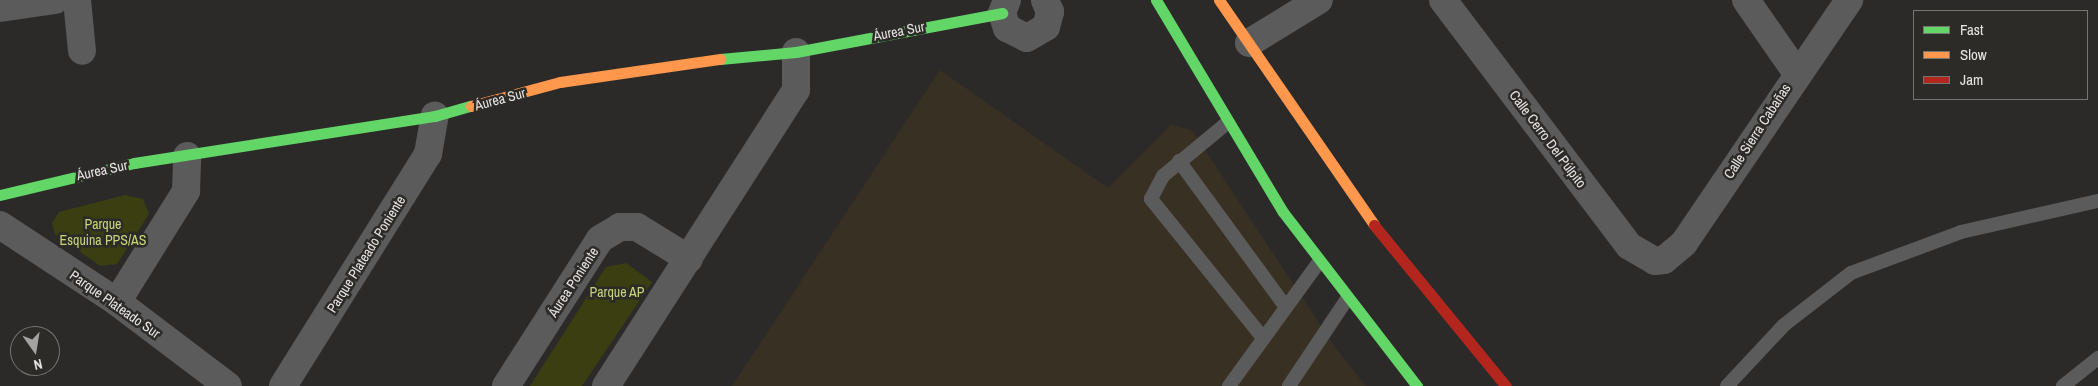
<!DOCTYPE html>
<meta charset="utf-8">
<style>
body{margin:0}
#map{position:relative;width:2098px;height:386px;overflow:hidden;background:#2b2a29;font-family:"Archivo Narrow",sans-serif}
div>[style]{position:absolute}
.commercial>*{inset:0;background:#383022}
.green>*{inset:0;background:#3b3e10}
.lane>*{height:14px;margin:-7px;padding:0 7px;transform-origin:7px;border-radius:7px;background:#5c5b5b}
.street>*{height:28px;margin:-14px;padding:0 14px;transform-origin:14px;border-radius:14px;background:#5c5b5b}
.fast>*{height:11px;margin:-5.5px;padding:0 5.5px;transform-origin:5.5px;border-radius:5.5px;background:#63d668}
.slow>*{height:11px;margin:-5.5px;padding:0 5.5px;transform-origin:5.5px;border-radius:5.5px;background:#ff974d}
.jam>*{height:11px;margin:-5.5px;padding:0 5.5px;transform-origin:5.5px;border-radius:5.5px;background:#b3261e}
span{translate:-50% -50%;white-space:nowrap;text-align:center;line-height:1.15;-webkit-text-stroke:5px #2c2b28;paint-order:stroke}
.street-label{font-size:14px;color:#e5e4e2}
.park-label{font-size:14px;color:#c9d378}
.legend{position:absolute;left:1913px;top:10px;width:175px;height:90px;box-sizing:border-box;background:#2c2b28;border:1px solid #767572;margin:0;padding:6px 9px;list-style:none;font-size:15px;color:#e5e4e2}
.legend li{display:flex;align-items:center;gap:10px;height:25px}
.legend b{width:25px;border:1px solid #767572}
.north{position:absolute;left:10px;top:326px;width:50px;height:50px;box-sizing:border-box;background:#2c2b28;border:1px solid #767572;border-radius:50%;rotate:167deg;font-size:14px;font-weight:700;line-height:20px;text-align:center;color:#e5e4e2}
.north::after{content:'';display:block;margin:auto;width:18px;height:22px;background:#a4a3a1;clip-path:polygon(50% 0,100% 100%,50% 72%,0 100%)}
</style>
<div id="map">
<div class="commercial">
<div style="clip-path:polygon(940px 70px,1108px 188px,1171px 125px,1192px 130px,1334px 346px,1366px 386px,732px 386px)"></div>
</div>
<div class="green">
<div style="clip-path:polygon(125px 195px,143px 199px,149px 214px,117px 264px,100px 266px,55px 234px,52px 223px,59px 212px)"></div>
<div style="clip-path:polygon(626px 263px,652px 282px,582px 386px,530px 386px,606px 267px)"></div>
</div>
<div class="lane">
<div style="left:1227px;top:123px;width:83px;rotate:140.4deg"></div>
<div style="left:1163px;top:176px;width:26px;rotate:118deg"></div>
<div style="left:1151px;top:199px;width:179px;rotate:51.1deg"></div>
<div style="left:1179px;top:161px;width:181px;rotate:53.8deg"></div>
<div style="left:1229px;top:386px;width:153px;rotate:-54deg"></div>
<div style="left:1289px;top:386px;width:105px;rotate:-56.3deg"></div>
<div style="left:1727px;top:386px;width:83px;rotate:-46.9deg"></div>
<div style="left:1784px;top:325px;width:85px;rotate:-37.8deg"></div>
<div style="left:1851px;top:273px;width:117px;rotate:-20.4deg"></div>
<div style="left:1961px;top:232px;width:140px;rotate:-12.8deg"></div>
<div style="left:2063px;top:386px;width:45px;rotate:-38.7deg"></div>
</div>
<div class="street">
<div style="left:77px;top:0;width:51px;rotate:84.4deg"></div>
<div style="left:1007px;top:0;width:14px;rotate:111deg"></div>
<div style="left:1002px;top:13px;width:16px;rotate:72deg"></div>
<div style="left:1007px;top:28px;width:22px;rotate:27deg"></div>
<div style="left:1027px;top:38px;width:22px;rotate:-30deg"></div>
<div style="left:1046px;top:27px;width:16px;rotate:-75deg"></div>
<div style="left:1050px;top:12px;width:13px;rotate:-113deg"></div>
<div style="left:1443px;top:0;width:308px;rotate:52.9deg"></div>
<div style="left:1629px;top:246px;width:30px;rotate:30deg"></div>
<div style="left:1655px;top:261px;width:9px;rotate:-6deg"></div>
<div style="left:1664px;top:260px;width:26px;rotate:-40deg"></div>
<div style="left:1684px;top:243px;width:294px;rotate:-55.8deg"></div>
<div style="left:1746px;top:0;width:88px;rotate:55.2deg"></div>
<div style="left:0;top:8px;width:56px;rotate:-8.3deg"></div>
<div style="left:1249px;top:43px;width:82px;rotate:-31.6deg"></div>
<div style="left:0;top:225px;width:140px;rotate:33.3deg"></div>
<div style="left:117px;top:302px;width:139px;rotate:37.1deg"></div>
<div style="left:117px;top:302px;width:131px;rotate:-58.1deg"></div>
<div style="left:186px;top:191px;width:35px;rotate:-88deg"></div>
<div style="left:283px;top:386px;width:274px;rotate:-58deg"></div>
<div style="left:428px;top:154px;width:39px;rotate:-80deg"></div>
<div style="left:506px;top:386px;width:174px;rotate:-57.4deg"></div>
<div style="left:600px;top:239px;width:23px;rotate:-31deg"></div>
<div style="left:620px;top:227px;width:17px"></div>
<div style="left:637px;top:227px;width:61px;rotate:31.6deg"></div>
<div style="left:606px;top:386px;width:352px;rotate:-57.3deg"></div>
<div style="left:796px;top:90px;width:38px;rotate:-90deg"></div>
</div>
<div class="fast">
<div style="left:1156px;top:0;width:247px;rotate:59.1deg"></div>
<div style="left:1283px;top:212px;width:220px;rotate:52.4deg"></div>
<div style="left:720px;top:59px;width:76px;rotate:-5.3deg"></div>
<div style="left:796px;top:52px;width:210px;rotate:-10.7deg"></div>
<div style="left:0;top:195px;width:138px;rotate:-13.4deg"></div>
<div style="left:134px;top:163px;width:305px;rotate:-8.9deg"></div>
<div style="left:435px;top:116px;width:37px;rotate:-16deg"></div>
</div>
<div class="slow">
<div style="left:1219px;top:0;width:273px;rotate:55.4deg"></div>
<div style="left:471px;top:106px;width:92px;rotate:-15.1deg"></div>
<div style="left:560px;top:82px;width:162px;rotate:-8.2deg"></div>
</div>
<div class="jam">
<div style="left:1374px;top:225px;width:208px;rotate:50.7deg"></div>
</div>
<div class="street-label">
<span style="left:899px;top:31px;rotate:-11deg">Áurea Sur</span>
<span style="left:500px;top:99px;rotate:-15deg">Áurea Sur</span>
<span style="left:1757px;top:131px;rotate:-57deg">Calle Sierra Cabañas</span>
<span style="left:1548px;top:139px;rotate:53deg">Calle Cerro Del Púlpito</span>
<span style="left:102px;top:170px;rotate:-12deg">Áurea Sur</span>
<span style="left:366px;top:254px;rotate:-58deg">Parque Plateado Poniente</span>
<span style="left:573px;top:282px;rotate:-57deg">Áurea Poniente</span>
<span style="left:115px;top:304px;rotate:35deg">Parque Plateado Sur</span>
</div>
<div class="park-label">
<span style="left:103px;top:232px">Parque<br>Esquina PPS/AS</span>
<span style="left:617px;top:292px">Parque AP</span>
</div>
<ul class="legend">
<li><b style="height:6px;background:#63d668"></b>Fast</li>
<li><b style="height:6px;background:#ff974d"></b>Slow</li>
<li><b style="height:6px;background:#b3261e"></b>Jam</li>
</ul>
<div class="north">N</div>
</div>
